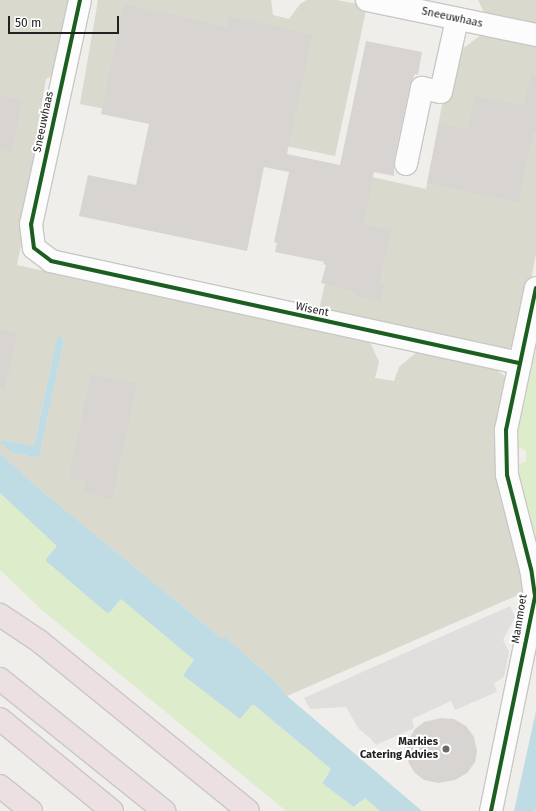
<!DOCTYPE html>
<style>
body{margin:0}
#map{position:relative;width:536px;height:811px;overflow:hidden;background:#f0eeeb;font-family:"Fira Sans",sans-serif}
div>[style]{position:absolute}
.construction>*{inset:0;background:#d9d9cd}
.grass>*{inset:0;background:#ddeccb}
.parking>*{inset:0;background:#e0dfde}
.water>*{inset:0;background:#bfdbe3}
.building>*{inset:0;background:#d7d4d2}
.roads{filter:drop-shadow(1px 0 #c9c8c7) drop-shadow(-1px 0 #c9c8c7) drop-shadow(0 1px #c9c8c7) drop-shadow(0 -1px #c9c8c7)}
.minor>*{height:22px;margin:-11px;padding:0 11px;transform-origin:11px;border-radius:11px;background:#fdfcfc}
.highway>*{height:22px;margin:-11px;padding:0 11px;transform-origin:11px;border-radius:11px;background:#ece0e2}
.cycleway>*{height:4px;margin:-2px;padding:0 2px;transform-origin:2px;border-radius:2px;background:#1b5e20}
.dots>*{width:11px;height:11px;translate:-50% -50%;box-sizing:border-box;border:2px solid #fff;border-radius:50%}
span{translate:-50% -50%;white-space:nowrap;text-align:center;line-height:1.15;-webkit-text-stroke:4px #fff;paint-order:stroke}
.street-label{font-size:11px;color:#222}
.poi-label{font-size:11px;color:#222;font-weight:700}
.right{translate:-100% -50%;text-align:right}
.scale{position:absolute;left:8px;top:16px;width:111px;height:18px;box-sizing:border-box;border:2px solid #222;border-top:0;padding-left:5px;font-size:12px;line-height:14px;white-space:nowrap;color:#222;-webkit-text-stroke:3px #fff;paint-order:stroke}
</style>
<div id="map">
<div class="construction">
<div style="clip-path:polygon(evenodd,0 0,72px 0,57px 73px,46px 79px,39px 120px,44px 134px,17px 265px,370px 342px,379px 362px,375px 378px,394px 381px,399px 367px,417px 352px,492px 367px,505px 376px,508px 389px,525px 592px,287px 696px,278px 684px,227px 638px,221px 638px,36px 486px,0 453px,0 0,57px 337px,61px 337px,64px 340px,39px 458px,12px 453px,3px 440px,34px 446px,57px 337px)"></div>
<div style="clip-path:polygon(98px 0,271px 0,273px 15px,289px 19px,300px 4px,307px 0,337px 0,367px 6px,335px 156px,80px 104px)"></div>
<div style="clip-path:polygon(478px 0,536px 0,536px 27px,486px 16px)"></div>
<div style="clip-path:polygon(485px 32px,536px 44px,536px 254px,519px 339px,512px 347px,498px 350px,318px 314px,350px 172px,426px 189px,452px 52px,465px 47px)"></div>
</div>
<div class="grass">
<div style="clip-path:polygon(536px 348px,536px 563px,516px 472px,519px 464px,526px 461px,526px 451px,518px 446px,516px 441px)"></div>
<div style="clip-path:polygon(0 493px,58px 546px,46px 559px,46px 561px,107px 613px,110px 612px,121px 599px,194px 660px,184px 674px,240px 719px,252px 705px,254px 705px,331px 769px,322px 781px,356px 807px,365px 798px,380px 811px,286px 811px,43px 611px,0 570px)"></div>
</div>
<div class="parking">
<div style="clip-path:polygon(510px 606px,515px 617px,503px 640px,509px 652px,504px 677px,494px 683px,497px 692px,455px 710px,451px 701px,412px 719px,414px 728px,376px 745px,370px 738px,358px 728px,346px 707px,310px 709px,304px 698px)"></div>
</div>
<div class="water">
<div style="clip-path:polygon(57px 337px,61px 337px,64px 340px,39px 458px,12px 453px,1px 443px,3px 440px,34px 446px)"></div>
<div style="clip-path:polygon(0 453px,36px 486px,221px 638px,227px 638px,278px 684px,287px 696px,422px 811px,380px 811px,365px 798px,354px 807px,322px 783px,331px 769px,254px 705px,252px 705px,240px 719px,184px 676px,184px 674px,194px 660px,121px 599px,110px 612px,107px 613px,46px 561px,46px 559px,57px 546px,0 493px)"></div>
<div style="clip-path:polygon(536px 711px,536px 809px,535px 811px,514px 811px)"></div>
</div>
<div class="building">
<div style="clip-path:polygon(124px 4px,227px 27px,229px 16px,312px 35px,287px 154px,340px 165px,366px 41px,422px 52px,418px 75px,415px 74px,410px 85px,394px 161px,394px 176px,374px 172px,363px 224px,391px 230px,379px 284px,384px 285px,381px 301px,355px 295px,356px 291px,321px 283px,326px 265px,323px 264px,324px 262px,275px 252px,277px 243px,274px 242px,289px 172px,264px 167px,247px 251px,79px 216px,88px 175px,136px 185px,149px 124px,101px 114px)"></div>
<div style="clip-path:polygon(531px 75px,536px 76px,536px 133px,533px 132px,518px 202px,427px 183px,439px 124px,468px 130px,475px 96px,524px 106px)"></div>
<div style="clip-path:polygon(0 95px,22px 100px,11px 152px,0 150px)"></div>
<div style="clip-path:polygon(0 329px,17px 333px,5px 389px,0 388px)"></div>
<div style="clip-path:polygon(91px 374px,137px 384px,112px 499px,84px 493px,86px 481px,69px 478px)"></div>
<div style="clip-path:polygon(441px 718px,454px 719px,466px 726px,474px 737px,477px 751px,475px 762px,467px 773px,455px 780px,438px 783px,424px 780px,415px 773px,409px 764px,406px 750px,409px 739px,415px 729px,424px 722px)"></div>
</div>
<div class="roads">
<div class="minor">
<div style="left:80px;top:0;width:229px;rotate:102.3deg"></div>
<div style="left:31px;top:224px;width:24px;rotate:83deg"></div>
<div style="left:34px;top:248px;width:21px;rotate:37deg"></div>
<div style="left:51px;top:261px;width:480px;rotate:12.3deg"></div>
<div style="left:367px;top:0;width:173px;rotate:11.7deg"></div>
<div style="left:406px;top:164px;width:78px;rotate:-78.1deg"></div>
<div style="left:422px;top:88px;width:19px;rotate:12deg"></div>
<div style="left:441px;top:92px;width:75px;rotate:-77.6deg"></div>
<div style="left:491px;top:811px;width:219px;rotate:-78.4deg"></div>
<div style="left:535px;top:596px;width:27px;rotate:-98deg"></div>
<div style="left:531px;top:569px;width:97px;rotate:-104.3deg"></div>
<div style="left:507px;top:475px;width:45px;rotate:-91.3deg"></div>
<div style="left:506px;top:430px;width:145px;rotate:-78.1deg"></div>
</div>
<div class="highway">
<div style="left:0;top:615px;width:47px;rotate:33.7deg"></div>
<div style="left:39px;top:641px;width:269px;rotate:39.1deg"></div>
<div style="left:0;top:679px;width:211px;rotate:38.8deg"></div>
<div style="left:0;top:719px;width:145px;rotate:39.4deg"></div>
<div style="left:0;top:786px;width:40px;rotate:39deg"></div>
</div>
</div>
<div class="cycleway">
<div style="left:80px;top:0;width:229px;rotate:102.3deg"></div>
<div style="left:31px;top:224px;width:24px;rotate:83deg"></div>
<div style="left:34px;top:248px;width:21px;rotate:37deg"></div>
<div style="left:51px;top:261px;width:480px;rotate:12.3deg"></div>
<div style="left:491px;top:811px;width:219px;rotate:-78.4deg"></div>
<div style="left:535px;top:596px;width:27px;rotate:-98deg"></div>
<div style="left:531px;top:569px;width:97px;rotate:-104.3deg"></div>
<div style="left:507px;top:475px;width:45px;rotate:-91.3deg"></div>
<div style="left:506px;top:430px;width:145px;rotate:-78.1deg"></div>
</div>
<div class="dots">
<div style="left:446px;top:749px;background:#6a6968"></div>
</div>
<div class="street-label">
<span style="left:452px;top:18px;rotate:12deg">Sneeuwhaas</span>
<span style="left:44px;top:122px;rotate:-78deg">Sneeuwhaas</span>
<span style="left:312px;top:310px;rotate:12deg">Wisent</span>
<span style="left:520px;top:619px;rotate:-81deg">Mammoet</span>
</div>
<div class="poi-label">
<span class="right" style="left:438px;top:749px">Markies<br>Catering Advies</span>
</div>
<div class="scale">50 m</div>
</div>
